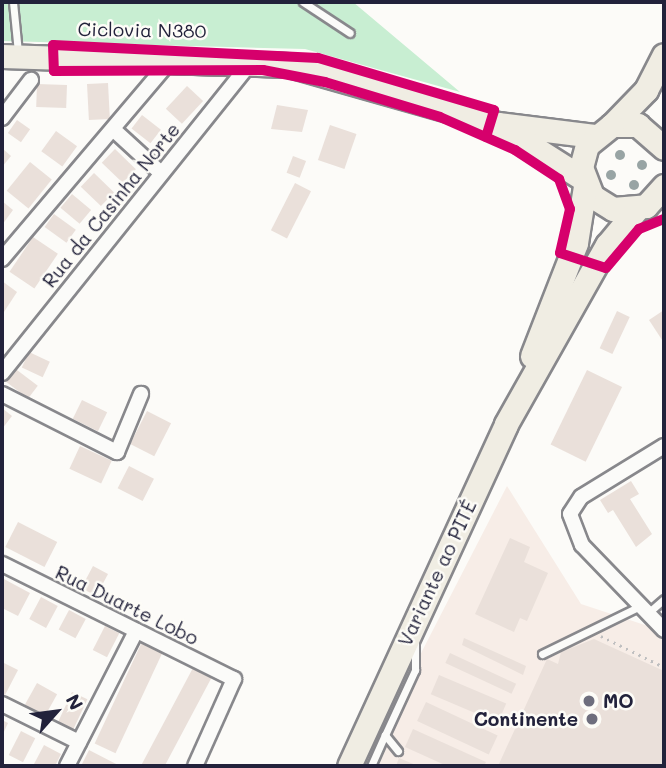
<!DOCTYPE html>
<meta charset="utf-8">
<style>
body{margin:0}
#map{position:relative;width:666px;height:768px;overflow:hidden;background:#fcfbf8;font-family:Mali,sans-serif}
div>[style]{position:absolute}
.built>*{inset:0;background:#f7ede7}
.green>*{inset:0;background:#c8eed2}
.building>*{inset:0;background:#eae0da;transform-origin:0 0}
.path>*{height:2.5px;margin-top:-1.25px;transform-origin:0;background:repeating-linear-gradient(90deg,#bfbfc0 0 2px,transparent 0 7px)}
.roads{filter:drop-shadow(2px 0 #88888c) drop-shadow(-2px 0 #88888c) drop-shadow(0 2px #88888c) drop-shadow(0 -2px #88888c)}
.lane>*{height:7px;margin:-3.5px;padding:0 3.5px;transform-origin:3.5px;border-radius:3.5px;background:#fbfbf9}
.street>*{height:14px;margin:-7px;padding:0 7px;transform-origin:7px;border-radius:7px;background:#fbfbf9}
.primary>*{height:23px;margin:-11.5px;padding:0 11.5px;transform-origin:11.5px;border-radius:11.5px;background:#f0ede3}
.cycleway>*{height:10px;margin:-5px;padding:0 5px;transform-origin:5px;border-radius:5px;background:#d6006c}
.trees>*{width:10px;height:10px;margin:-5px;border-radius:50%;background:#98a4a4}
.dots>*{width:19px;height:19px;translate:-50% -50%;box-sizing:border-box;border:4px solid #fdfcf7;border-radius:50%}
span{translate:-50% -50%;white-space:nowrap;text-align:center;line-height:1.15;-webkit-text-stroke:5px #fdfcf7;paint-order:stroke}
.street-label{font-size:19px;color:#22223b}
.poi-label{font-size:19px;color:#22223b;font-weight:700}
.left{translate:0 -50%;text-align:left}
.right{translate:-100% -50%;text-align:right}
.frame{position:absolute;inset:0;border:4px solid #22223b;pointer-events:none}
.north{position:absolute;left:21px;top:677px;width:70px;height:70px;-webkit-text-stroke:5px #fdfcf7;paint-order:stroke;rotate:62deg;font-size:19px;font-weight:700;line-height:28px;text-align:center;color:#22223b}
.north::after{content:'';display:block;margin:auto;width:24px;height:32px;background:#22223b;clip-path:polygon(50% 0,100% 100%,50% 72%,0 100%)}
</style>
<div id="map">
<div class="built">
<div style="clip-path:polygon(507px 486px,581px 604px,654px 628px,664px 639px,664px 766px,363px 766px)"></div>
</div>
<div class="green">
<div style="clip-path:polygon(2px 2px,353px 2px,460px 92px,305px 49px,2px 41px)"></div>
</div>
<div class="building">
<div style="left:108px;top:83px;width:36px;height:21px;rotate:87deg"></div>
<div style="left:37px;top:84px;width:30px;height:23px;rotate:2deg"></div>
<div style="left:187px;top:86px;width:22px;height:31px;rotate:43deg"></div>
<div style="clip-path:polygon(277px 105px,308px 110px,302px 132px,271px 129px)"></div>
<div style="left:142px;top:115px;width:24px;height:17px;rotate:38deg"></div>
<div style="left:17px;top:120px;width:16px;height:16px;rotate:35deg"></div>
<div style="left:330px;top:125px;width:28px;height:37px;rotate:19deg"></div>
<div style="left:56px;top:131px;width:26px;height:25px;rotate:36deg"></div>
<div style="clip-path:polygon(2px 148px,11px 156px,2px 167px)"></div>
<div style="left:115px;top:149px;width:29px;height:19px;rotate:44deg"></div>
<div style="left:293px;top:156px;width:14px;height:18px;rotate:21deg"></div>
<div style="left:30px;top:162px;width:28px;height:37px;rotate:39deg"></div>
<div style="left:94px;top:173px;width:28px;height:19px;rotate:44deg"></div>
<div style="left:295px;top:183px;width:18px;height:53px;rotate:27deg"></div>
<div style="left:72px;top:194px;width:25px;height:18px;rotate:40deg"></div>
<div style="clip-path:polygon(2px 201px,13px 210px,2px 225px)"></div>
<div style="left:54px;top:214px;width:27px;height:16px;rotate:36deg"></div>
<div style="left:33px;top:237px;width:30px;height:42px;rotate:34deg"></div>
<div style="clip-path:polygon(2px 281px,17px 292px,2px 315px)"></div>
<div style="clip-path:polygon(664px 310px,664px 343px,649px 320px)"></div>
<div style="left:617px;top:311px;width:14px;height:41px;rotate:25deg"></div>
<div style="left:29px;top:352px;width:23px;height:17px;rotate:25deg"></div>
<div style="left:13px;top:367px;width:31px;height:16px;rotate:37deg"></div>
<div style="left:587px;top:370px;width:39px;height:83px;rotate:26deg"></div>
<div style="left:82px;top:400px;width:28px;height:21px;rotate:26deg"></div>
<div style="clip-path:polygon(2px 408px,12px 416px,2px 429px)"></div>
<div style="left:147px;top:411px;width:27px;height:37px;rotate:27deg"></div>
<div style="left:80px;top:446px;width:35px;height:25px;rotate:25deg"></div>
<div style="left:129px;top:466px;width:28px;height:25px;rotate:27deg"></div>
<div style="clip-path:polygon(631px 481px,639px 494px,630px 499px,652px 534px,636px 547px,613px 510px,608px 513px,600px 500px)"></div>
<div style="left:18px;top:522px;width:44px;height:28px;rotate:27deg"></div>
<div style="clip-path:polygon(510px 538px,530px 547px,524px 562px,548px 573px,527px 621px,520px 618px,514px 632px,475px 614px)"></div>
<div style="left:93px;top:566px;width:17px;height:25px;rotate:28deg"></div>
<div style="clip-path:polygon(2px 578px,30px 593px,18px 616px,2px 608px)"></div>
<div style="left:41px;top:597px;width:19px;height:25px;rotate:28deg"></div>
<div style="left:69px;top:610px;width:19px;height:22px;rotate:28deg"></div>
<div style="left:105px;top:626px;width:16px;height:27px;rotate:27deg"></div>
<div style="clip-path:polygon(464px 638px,526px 666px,523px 675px,462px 645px)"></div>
<div style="clip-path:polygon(594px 639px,664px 671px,664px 766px,498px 766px,547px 659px,558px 664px,561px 652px)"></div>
<div style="left:142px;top:642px;width:23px;height:112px;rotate:25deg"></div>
<div style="left:450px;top:653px;width:73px;height:11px;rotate:25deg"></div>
<div style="clip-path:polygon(2px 662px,18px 670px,5px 695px,2px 694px)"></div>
<div style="left:194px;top:666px;width:21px;height:112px;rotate:28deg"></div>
<div style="left:439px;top:675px;width:73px;height:21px;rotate:23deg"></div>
<div style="left:37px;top:683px;width:23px;height:25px;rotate:29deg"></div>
<div style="left:72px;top:692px;width:17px;height:33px;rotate:25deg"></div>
<div style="left:426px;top:702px;width:79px;height:21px;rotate:25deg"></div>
<div style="clip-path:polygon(2px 720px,8px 723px,2px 736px)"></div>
<div style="clip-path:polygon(413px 729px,486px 762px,484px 766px,447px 766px,405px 747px)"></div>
<div style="left:21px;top:731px;width:16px;height:27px;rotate:27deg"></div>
<div style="clip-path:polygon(44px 745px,61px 754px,55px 766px,34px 764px)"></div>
<div style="clip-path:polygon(89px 750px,120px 766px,81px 766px)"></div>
<div style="clip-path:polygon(399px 758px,418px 766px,396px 766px)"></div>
</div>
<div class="path">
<div style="left:601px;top:636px;width:70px;rotate:26.2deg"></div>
</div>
<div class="roads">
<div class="lane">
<div style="left:13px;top:2px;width:50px;rotate:84.3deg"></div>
<div style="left:303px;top:2px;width:56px;rotate:33.4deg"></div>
<div style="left:648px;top:613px;width:21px;rotate:-41deg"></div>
<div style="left:542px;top:654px;width:109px;rotate:-26.1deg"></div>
<div style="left:398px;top:751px;width:21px;rotate:-129deg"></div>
<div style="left:385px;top:735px;width:72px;rotate:-65.2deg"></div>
<div style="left:415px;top:670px;width:29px;rotate:-90deg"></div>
<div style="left:371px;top:766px;width:34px;rotate:-66deg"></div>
</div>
<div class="street">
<div style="left:2px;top:118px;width:48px;rotate:-52.7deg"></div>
<div style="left:114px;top:130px;width:64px;rotate:42.5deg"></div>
<div style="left:2px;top:259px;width:261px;rotate:-49.7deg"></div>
<div style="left:2px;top:373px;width:397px;rotate:-51.3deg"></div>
<div style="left:2px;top:394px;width:129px;rotate:26.8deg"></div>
<div style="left:117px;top:452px;width:63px;rotate:-67.5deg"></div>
<div style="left:664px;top:446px;width:97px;rotate:148.4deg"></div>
<div style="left:581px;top:497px;width:20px;rotate:123deg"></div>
<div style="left:570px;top:514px;width:33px;rotate:69deg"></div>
<div style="left:582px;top:545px;width:118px;rotate:46deg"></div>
<div style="left:2px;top:564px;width:259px;rotate:26.4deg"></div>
<div style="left:234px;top:679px;width:95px;rotate:114.1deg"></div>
<div style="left:2px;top:704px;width:86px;rotate:26.3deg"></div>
<div style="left:67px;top:766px;width:152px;rotate:-62.9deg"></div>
</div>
<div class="primary">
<div style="left:2px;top:56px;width:287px;rotate:1.8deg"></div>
<div style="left:289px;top:65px;width:217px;rotate:15.8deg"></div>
<div style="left:498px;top:124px;width:97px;rotate:7.1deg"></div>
<div style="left:612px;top:125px;width:49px;rotate:-45.8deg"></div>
<div style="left:646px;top:90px;width:39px;rotate:-63deg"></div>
<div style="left:500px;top:126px;width:97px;rotate:32.4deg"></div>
<div style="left:664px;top:148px;width:35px;rotate:-139deg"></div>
<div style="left:638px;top:125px;width:26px;rotate:180deg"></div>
<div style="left:612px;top:125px;width:32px;rotate:141deg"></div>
<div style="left:587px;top:145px;width:23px;rotate:105deg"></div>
<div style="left:581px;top:167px;width:31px;rotate:69deg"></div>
<div style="left:592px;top:196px;width:25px;rotate:32deg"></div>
<div style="left:613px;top:209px;width:33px;rotate:-5deg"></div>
<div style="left:646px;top:206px;width:27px;rotate:-48deg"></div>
<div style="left:532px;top:356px;width:121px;rotate:-68.7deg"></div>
<div style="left:576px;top:243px;width:58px;rotate:-81deg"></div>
<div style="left:349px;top:766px;width:376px;rotate:-65.3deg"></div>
<div style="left:506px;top:424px;width:206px;rotate:-60.6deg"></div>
<div style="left:607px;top:245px;width:47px;rotate:-50.2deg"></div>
</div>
</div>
<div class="cycleway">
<div style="left:486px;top:137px;width:28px;rotate:-73deg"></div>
<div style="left:494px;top:110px;width:184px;rotate:-163.5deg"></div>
<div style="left:318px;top:58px;width:265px;rotate:-177.2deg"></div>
<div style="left:53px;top:45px;width:26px;rotate:88deg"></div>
<div style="left:54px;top:71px;width:209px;rotate:-0.3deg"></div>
<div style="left:263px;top:70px;width:63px;rotate:11deg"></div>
<div style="left:325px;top:82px;width:120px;rotate:16.9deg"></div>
<div style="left:440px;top:117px;width:82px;rotate:23.7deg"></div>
<div style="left:515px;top:150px;width:53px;rotate:33.4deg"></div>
<div style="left:559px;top:179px;width:32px;rotate:70deg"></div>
<div style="left:570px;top:209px;width:45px;rotate:102.8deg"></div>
<div style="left:560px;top:253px;width:48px;rotate:18.1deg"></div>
<div style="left:606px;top:268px;width:51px;rotate:-49.8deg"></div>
<div style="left:639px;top:229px;width:27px;rotate:-22deg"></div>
</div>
<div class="trees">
<div style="left:620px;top:155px"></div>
<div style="left:642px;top:165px"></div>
<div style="left:611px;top:175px"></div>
<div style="left:634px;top:185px"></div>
</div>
<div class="dots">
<div style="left:589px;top:701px;background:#6e6e7d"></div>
<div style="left:592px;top:719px;background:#6e6e7d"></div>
</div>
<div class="street-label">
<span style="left:142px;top:30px;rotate:1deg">Ciclovia N380</span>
<span style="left:111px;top:205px;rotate:-51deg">Rua da Casinha Norte</span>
<span style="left:437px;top:573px;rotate:-65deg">Variante ao PITÉ</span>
<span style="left:127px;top:605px;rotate:26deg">Rua Duarte Lobo</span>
</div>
<div class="poi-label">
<span class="left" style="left:603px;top:701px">MO</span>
<span class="right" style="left:578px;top:719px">Continente</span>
</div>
<div class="frame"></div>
<div class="north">N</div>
</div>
